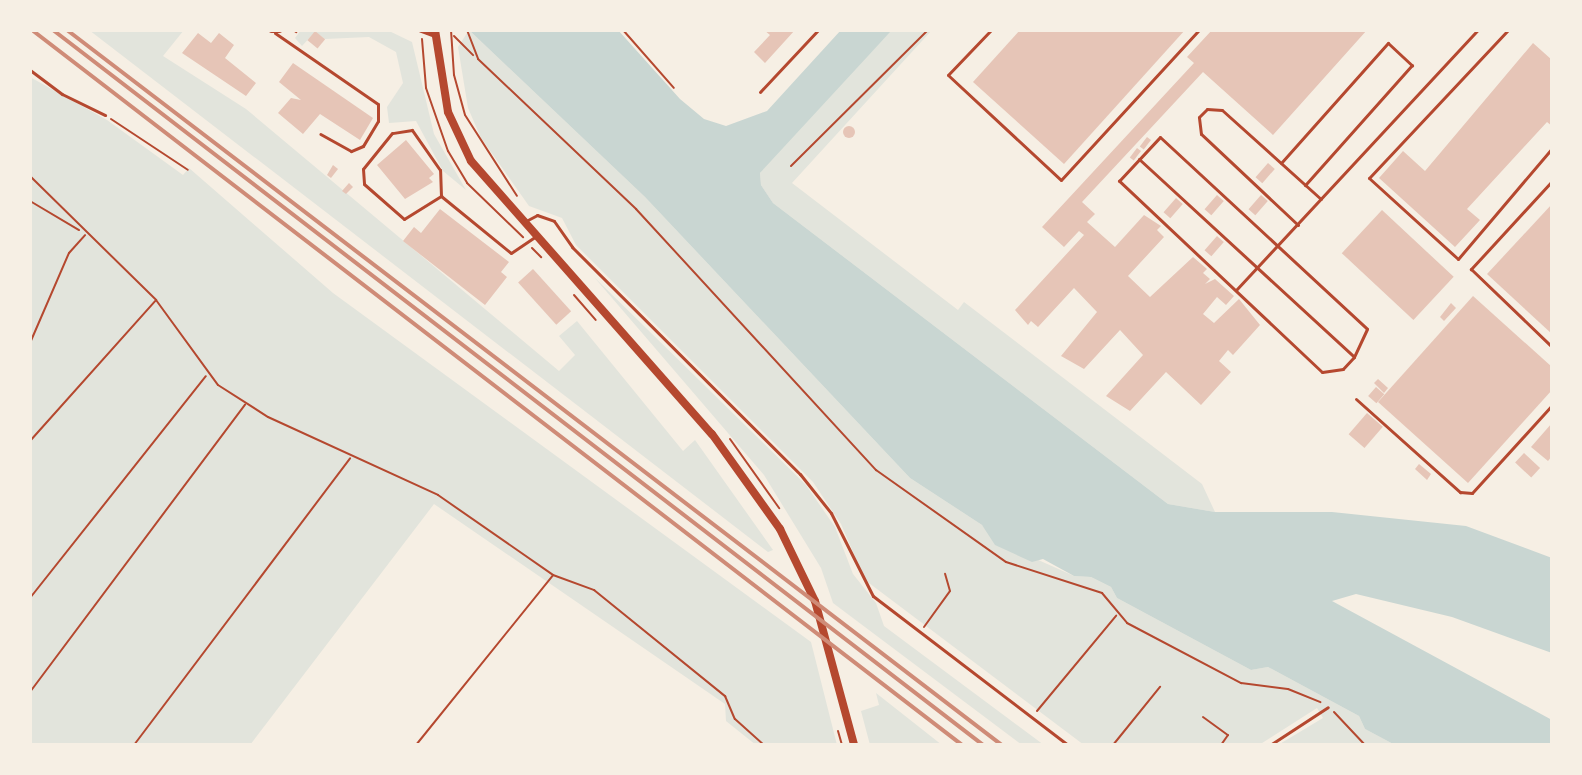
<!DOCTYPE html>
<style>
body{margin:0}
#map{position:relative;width:1582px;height:775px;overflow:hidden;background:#f6efe4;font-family:Georgia,serif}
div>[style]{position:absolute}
.green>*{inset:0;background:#e2e4dc}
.water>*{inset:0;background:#c9d6d2}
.building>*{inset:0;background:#e6c5b7;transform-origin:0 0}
.round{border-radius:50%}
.path>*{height:2px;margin:-1px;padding:0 1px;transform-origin:1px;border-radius:1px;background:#b5482f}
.service>*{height:3px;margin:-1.5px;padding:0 1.5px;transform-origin:1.5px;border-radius:1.5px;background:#b5482f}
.minor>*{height:5px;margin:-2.5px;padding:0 2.5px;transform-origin:2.5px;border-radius:2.5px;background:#b5482f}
.secondary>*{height:8px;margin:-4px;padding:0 4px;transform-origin:4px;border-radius:4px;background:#b5482f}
.rail>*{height:4px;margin:-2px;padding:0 2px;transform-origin:2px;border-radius:2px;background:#cf8b77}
span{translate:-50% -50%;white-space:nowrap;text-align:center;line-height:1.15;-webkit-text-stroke:6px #f6efe4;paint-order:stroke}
.frame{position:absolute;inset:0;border:32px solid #f6efe4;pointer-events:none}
</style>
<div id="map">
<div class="green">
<div style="clip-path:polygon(89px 30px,184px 30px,163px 56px,246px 109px,559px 371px,575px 355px,559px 336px,577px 321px,683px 451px,695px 440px,773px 550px,768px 552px)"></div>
<div style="clip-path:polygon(301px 30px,387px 30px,412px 42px,434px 134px,466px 190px,443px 171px,416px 121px,389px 123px,387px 107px,403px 83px,396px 52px,369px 37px,325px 39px,315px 32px,302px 46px,295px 38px)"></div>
<div style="clip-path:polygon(469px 30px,645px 197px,910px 478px,982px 525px,996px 541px,1074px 576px,1091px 577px,1111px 587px,1117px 598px,1251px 670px,1268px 667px,1359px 716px,1365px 729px,1395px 745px,1278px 745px,1323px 718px,1317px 708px,1259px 745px,1084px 745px,865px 580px,841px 524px,813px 482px,576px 245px,562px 218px,529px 206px,481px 138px,468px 108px,458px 47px)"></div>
<div style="clip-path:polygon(892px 30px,932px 30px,792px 183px,958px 310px,964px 302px,1202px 484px,1215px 512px,1168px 504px,773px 203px,761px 185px,760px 173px,787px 140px)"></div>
<div style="clip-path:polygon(30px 77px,107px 120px,183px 175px,189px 168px,333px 293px,811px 642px,837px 745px,756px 745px,726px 721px,725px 704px,434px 504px,250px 745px,30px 745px)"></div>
<div style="clip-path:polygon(594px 277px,806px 485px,835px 527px,853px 574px,876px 603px,884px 626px,1044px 745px,1022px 745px,833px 603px,821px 568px,764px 475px)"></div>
<div style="clip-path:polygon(876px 693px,942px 745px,870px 745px,861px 711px,879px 705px)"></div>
</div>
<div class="water">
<div style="clip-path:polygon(469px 30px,618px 30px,680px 99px,704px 119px,726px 126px,767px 111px,841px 30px,892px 30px,760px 173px,761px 185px,773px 203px,1168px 504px,1215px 512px,1332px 512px,1466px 526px,1552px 558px,1552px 653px,1452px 617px,1356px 594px,1332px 601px,1552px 720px,1552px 745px,1395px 745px,1365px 729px,1359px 716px,1268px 667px,1251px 670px,1117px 598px,1111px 587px,1091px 577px,1074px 576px,1043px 559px,1032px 562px,995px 545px,982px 525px,910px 478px,645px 197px)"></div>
</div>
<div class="building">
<div style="clip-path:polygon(764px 30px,795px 30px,765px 63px,754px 52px,770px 35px)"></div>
<div style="clip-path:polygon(1020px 30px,1185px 30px,1064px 164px,973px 82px)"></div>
<div style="clip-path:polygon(1212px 30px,1367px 30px,1273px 135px,1203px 72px,1082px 202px,1095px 214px,1087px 222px,1115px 247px,1144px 215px,1161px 226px,1157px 230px,1164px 237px,1128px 276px,1150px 297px,1193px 257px,1207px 269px,1203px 273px,1210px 279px,1205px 284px,1215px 279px,1234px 296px,1226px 305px,1217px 297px,1203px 314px,1214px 323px,1239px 299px,1260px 325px,1233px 355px,1228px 350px,1219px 361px,1231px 372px,1201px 405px,1166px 372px,1130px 411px,1106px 396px,1143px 355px,1120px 330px,1084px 369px,1061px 356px,1097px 312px,1074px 288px,1038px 327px,1031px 321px,1028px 325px,1015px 310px,1084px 235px,1079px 231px,1064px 247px,1042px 227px,1194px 63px,1187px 57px)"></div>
<div style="left:315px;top:31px;width:13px;height:12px;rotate:39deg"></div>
<div style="clip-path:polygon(198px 33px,211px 43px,219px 33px,234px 45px,225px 58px,256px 83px,246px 96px,182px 53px)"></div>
<div style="clip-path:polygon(1533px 43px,1552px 60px,1552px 126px,1547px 122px,1467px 209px,1480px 220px,1455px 247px,1379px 178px,1403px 151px,1425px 171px)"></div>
<div style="clip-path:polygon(293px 63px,373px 118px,360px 140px,320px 114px,303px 134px,278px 113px,291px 98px,301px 100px,279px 82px)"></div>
<div class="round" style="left:843px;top:126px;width:12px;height:12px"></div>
<div style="left:1147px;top:137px;width:5px;height:12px;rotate:37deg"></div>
<div style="clip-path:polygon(406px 140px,434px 174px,429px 178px,433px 182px,405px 199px,377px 165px)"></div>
<div style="left:1137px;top:148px;width:5px;height:12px;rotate:37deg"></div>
<div style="left:1268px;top:163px;width:9px;height:19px;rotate:41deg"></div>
<div style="clip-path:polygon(333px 165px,338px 169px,331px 178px,327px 175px)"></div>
<div style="clip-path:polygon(349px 183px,353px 187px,346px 194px,342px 191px)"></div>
<div style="left:1217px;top:195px;width:9px;height:19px;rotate:41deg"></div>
<div style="left:1261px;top:195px;width:9px;height:19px;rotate:41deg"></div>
<div style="left:1176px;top:198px;width:9px;height:19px;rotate:41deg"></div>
<div style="clip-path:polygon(1552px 204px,1552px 334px,1487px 274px)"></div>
<div style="clip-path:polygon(440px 209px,509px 262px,501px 272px,507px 277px,485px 305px,403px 241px,414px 227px,421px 233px)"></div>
<div style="left:1382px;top:210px;width:98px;height:59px;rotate:43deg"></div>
<div style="left:1217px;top:236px;width:9px;height:19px;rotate:41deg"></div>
<div style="left:533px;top:269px;width:57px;height:20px;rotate:48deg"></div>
<div style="clip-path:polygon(1473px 296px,1552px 367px,1552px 390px,1468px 483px,1378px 402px)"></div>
<div style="clip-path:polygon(1451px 303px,1456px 308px,1444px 321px,1440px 317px)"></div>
<div style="clip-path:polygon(1378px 379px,1388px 388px,1384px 393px,1374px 383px)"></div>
<div style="left:1376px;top:387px;width:11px;height:12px;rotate:41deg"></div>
<div style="left:1367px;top:413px;width:21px;height:28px;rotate:41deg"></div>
<div style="clip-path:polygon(1552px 423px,1552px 456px,1548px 461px,1531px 447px)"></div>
<div style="left:1524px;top:453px;width:22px;height:13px;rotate:43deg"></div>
<div style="clip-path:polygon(1419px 464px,1431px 474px,1427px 480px,1415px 469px)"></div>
</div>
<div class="path">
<div style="left:293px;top:30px;width:4px;rotate:34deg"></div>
<div style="left:451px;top:30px;width:45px;rotate:86.2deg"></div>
<div style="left:454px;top:75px;width:41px;rotate:74.6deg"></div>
<div style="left:465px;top:115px;width:96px;rotate:57.3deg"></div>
<div style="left:467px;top:30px;width:31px;rotate:69deg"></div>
<div style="left:478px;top:59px;width:218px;rotate:43.5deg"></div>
<div style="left:636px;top:209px;width:355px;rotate:47.4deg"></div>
<div style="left:876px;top:470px;width:159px;rotate:35.3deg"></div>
<div style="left:1006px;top:562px;width:101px;rotate:17.9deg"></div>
<div style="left:1102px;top:593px;width:39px;rotate:50deg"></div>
<div style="left:1127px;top:623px;width:129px;rotate:27.8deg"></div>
<div style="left:1241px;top:683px;width:47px;rotate:7.3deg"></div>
<div style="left:1288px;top:689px;width:35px;rotate:22deg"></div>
<div style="left:623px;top:30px;width:77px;rotate:48.7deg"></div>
<div style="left:454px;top:36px;width:27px;rotate:45deg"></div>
<div style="left:422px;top:39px;width:49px;rotate:85.3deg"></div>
<div style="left:426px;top:88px;width:67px;rotate:70.8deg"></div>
<div style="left:448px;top:151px;width:37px;rotate:59deg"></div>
<div style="left:467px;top:183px;width:78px;rotate:44deg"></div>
<div style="left:111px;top:119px;width:92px;rotate:33.5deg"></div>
<div style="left:791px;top:166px;width:193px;rotate:-44.8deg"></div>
<div style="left:30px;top:176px;width:177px;rotate:44.5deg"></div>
<div style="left:156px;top:300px;width:105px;rotate:53.9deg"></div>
<div style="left:218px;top:385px;width:59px;rotate:32.6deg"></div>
<div style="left:268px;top:417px;width:187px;rotate:24.6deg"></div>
<div style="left:438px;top:495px;width:140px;rotate:34.8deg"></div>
<div style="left:553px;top:575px;width:44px;rotate:20.1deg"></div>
<div style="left:594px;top:590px;width:169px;rotate:39deg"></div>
<div style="left:725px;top:696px;width:25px;rotate:67deg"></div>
<div style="left:735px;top:719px;width:39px;rotate:42deg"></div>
<div style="left:30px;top:201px;width:57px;rotate:30.6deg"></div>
<div style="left:532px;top:248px;width:13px;rotate:45deg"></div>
<div style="left:574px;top:295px;width:33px;rotate:49deg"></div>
<div style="left:30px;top:343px;width:98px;rotate:-66.6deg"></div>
<div style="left:69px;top:253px;width:24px;rotate:-48deg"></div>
<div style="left:730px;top:439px;width:85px;rotate:54.6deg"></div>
<div style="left:30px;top:441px;width:188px;rotate:-48.2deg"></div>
<div style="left:30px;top:598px;width:283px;rotate:-51.6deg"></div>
<div style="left:924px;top:627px;width:44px;rotate:-54.2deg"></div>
<div style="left:950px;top:591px;width:18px;rotate:-106deg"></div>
<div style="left:30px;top:692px;width:359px;rotate:-53.2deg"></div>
<div style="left:1037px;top:711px;width:124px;rotate:-50.3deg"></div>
<div style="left:1334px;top:712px;width:45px;rotate:46.8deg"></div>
<div style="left:1203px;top:717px;width:31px;rotate:36deg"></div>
<div style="left:1228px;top:735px;width:12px;rotate:125deg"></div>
<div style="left:838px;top:731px;width:15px;rotate:74deg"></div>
<div style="left:134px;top:745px;width:359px;rotate:-53deg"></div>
<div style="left:416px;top:745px;width:218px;rotate:-51.1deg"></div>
<div style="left:1113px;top:745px;width:75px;rotate:-51deg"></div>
</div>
<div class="service">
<div style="left:991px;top:30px;width:62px;rotate:133.7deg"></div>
<div style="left:948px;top:75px;width:154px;rotate:42.9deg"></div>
<div style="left:1061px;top:180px;width:204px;rotate:-47.4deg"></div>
<div style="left:1508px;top:30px;width:203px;rotate:133.2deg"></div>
<div style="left:1369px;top:178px;width:120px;rotate:42.3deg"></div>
<div style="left:1458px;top:259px;width:145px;rotate:-49.7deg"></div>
<div style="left:275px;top:33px;width:125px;rotate:34.6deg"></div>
<div style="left:378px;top:104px;width:17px;rotate:90deg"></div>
<div style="left:378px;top:121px;width:29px;rotate:121deg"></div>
<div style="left:363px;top:146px;width:13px;rotate:157deg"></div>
<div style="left:351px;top:151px;width:35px;rotate:-151deg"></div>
<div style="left:30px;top:70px;width:40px;rotate:37deg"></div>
<div style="left:62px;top:94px;width:48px;rotate:26deg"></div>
<div style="left:760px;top:92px;width:85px;rotate:-46.9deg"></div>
<div style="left:1139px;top:159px;width:292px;rotate:42.6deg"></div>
<div style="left:1354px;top:357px;width:16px;rotate:133deg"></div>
<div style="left:1343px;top:369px;width:21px;rotate:172deg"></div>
<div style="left:1322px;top:372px;width:279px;rotate:-136.7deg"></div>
<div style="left:1119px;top:181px;width:60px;rotate:-47deg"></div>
<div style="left:1160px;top:137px;width:282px;rotate:42.8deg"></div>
<div style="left:1367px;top:329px;width:31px;rotate:115deg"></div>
<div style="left:1281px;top:163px;width:161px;rotate:-48.3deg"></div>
<div style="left:1388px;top:43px;width:33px;rotate:43deg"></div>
<div style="left:1412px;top:65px;width:161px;rotate:131.7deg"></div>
<div style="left:1552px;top:181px;width:120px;rotate:132.6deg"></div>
<div style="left:1471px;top:269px;width:112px;rotate:43.9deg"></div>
<div style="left:441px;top:196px;width:26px;rotate:-92deg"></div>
<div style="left:440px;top:170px;width:49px;rotate:-125deg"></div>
<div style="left:412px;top:130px;width:20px;rotate:171deg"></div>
<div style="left:392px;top:133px;width:46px;rotate:128.9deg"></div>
<div style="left:363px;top:169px;width:15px;rotate:86deg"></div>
<div style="left:364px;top:184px;width:53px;rotate:41.2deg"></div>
<div style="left:404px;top:219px;width:44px;rotate:-31.9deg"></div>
<div style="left:441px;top:196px;width:90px;rotate:39.2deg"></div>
<div style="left:511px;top:253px;width:29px;rotate:-34deg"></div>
<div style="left:524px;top:222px;width:15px;rotate:-28deg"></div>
<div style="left:537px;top:215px;width:18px;rotate:19deg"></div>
<div style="left:554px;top:221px;width:32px;rotate:55deg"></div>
<div style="left:572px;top:247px;width:322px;rotate:44.9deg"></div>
<div style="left:800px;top:474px;width:50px;rotate:51.5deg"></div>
<div style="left:831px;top:513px;width:93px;rotate:63.2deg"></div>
<div style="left:873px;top:596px;width:245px;rotate:37.4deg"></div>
<div style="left:1298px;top:225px;width:133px;rotate:-136.8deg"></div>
<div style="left:1201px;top:134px;width:17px;rotate:-97deg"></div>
<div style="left:1199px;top:117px;width:11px;rotate:-45deg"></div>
<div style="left:1207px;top:109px;width:15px;rotate:4deg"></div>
<div style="left:1222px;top:110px;width:133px;rotate:42deg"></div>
<div style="left:1236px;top:290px;width:355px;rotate:-47.1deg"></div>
<div style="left:1356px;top:399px;width:140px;rotate:41.8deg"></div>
<div style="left:1460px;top:492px;width:12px;rotate:5deg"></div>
<div style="left:1472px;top:493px;width:119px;rotate:-47.7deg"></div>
<div style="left:1270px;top:745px;width:69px;rotate:-33.2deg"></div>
</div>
<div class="minor">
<div style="left:271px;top:30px;width:8px"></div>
<div style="left:421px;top:30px;width:15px;rotate:20deg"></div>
</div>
<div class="secondary">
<div style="left:435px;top:30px;width:83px;rotate:81deg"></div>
<div style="left:448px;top:112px;width:54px;rotate:64.9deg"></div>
<div style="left:471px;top:161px;width:364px;rotate:48.6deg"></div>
<div style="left:712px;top:434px;width:117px;rotate:54.4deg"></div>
<div style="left:780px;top:529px;width:80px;rotate:64.1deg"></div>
<div style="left:815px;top:601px;width:149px;rotate:74.8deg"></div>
</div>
<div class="rail">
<div style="left:32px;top:30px;width:1173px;rotate:37.55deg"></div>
<div style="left:53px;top:30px;width:1173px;rotate:37.55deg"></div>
<div style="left:67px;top:30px;width:1177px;rotate:37.41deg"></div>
</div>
<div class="frame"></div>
</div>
